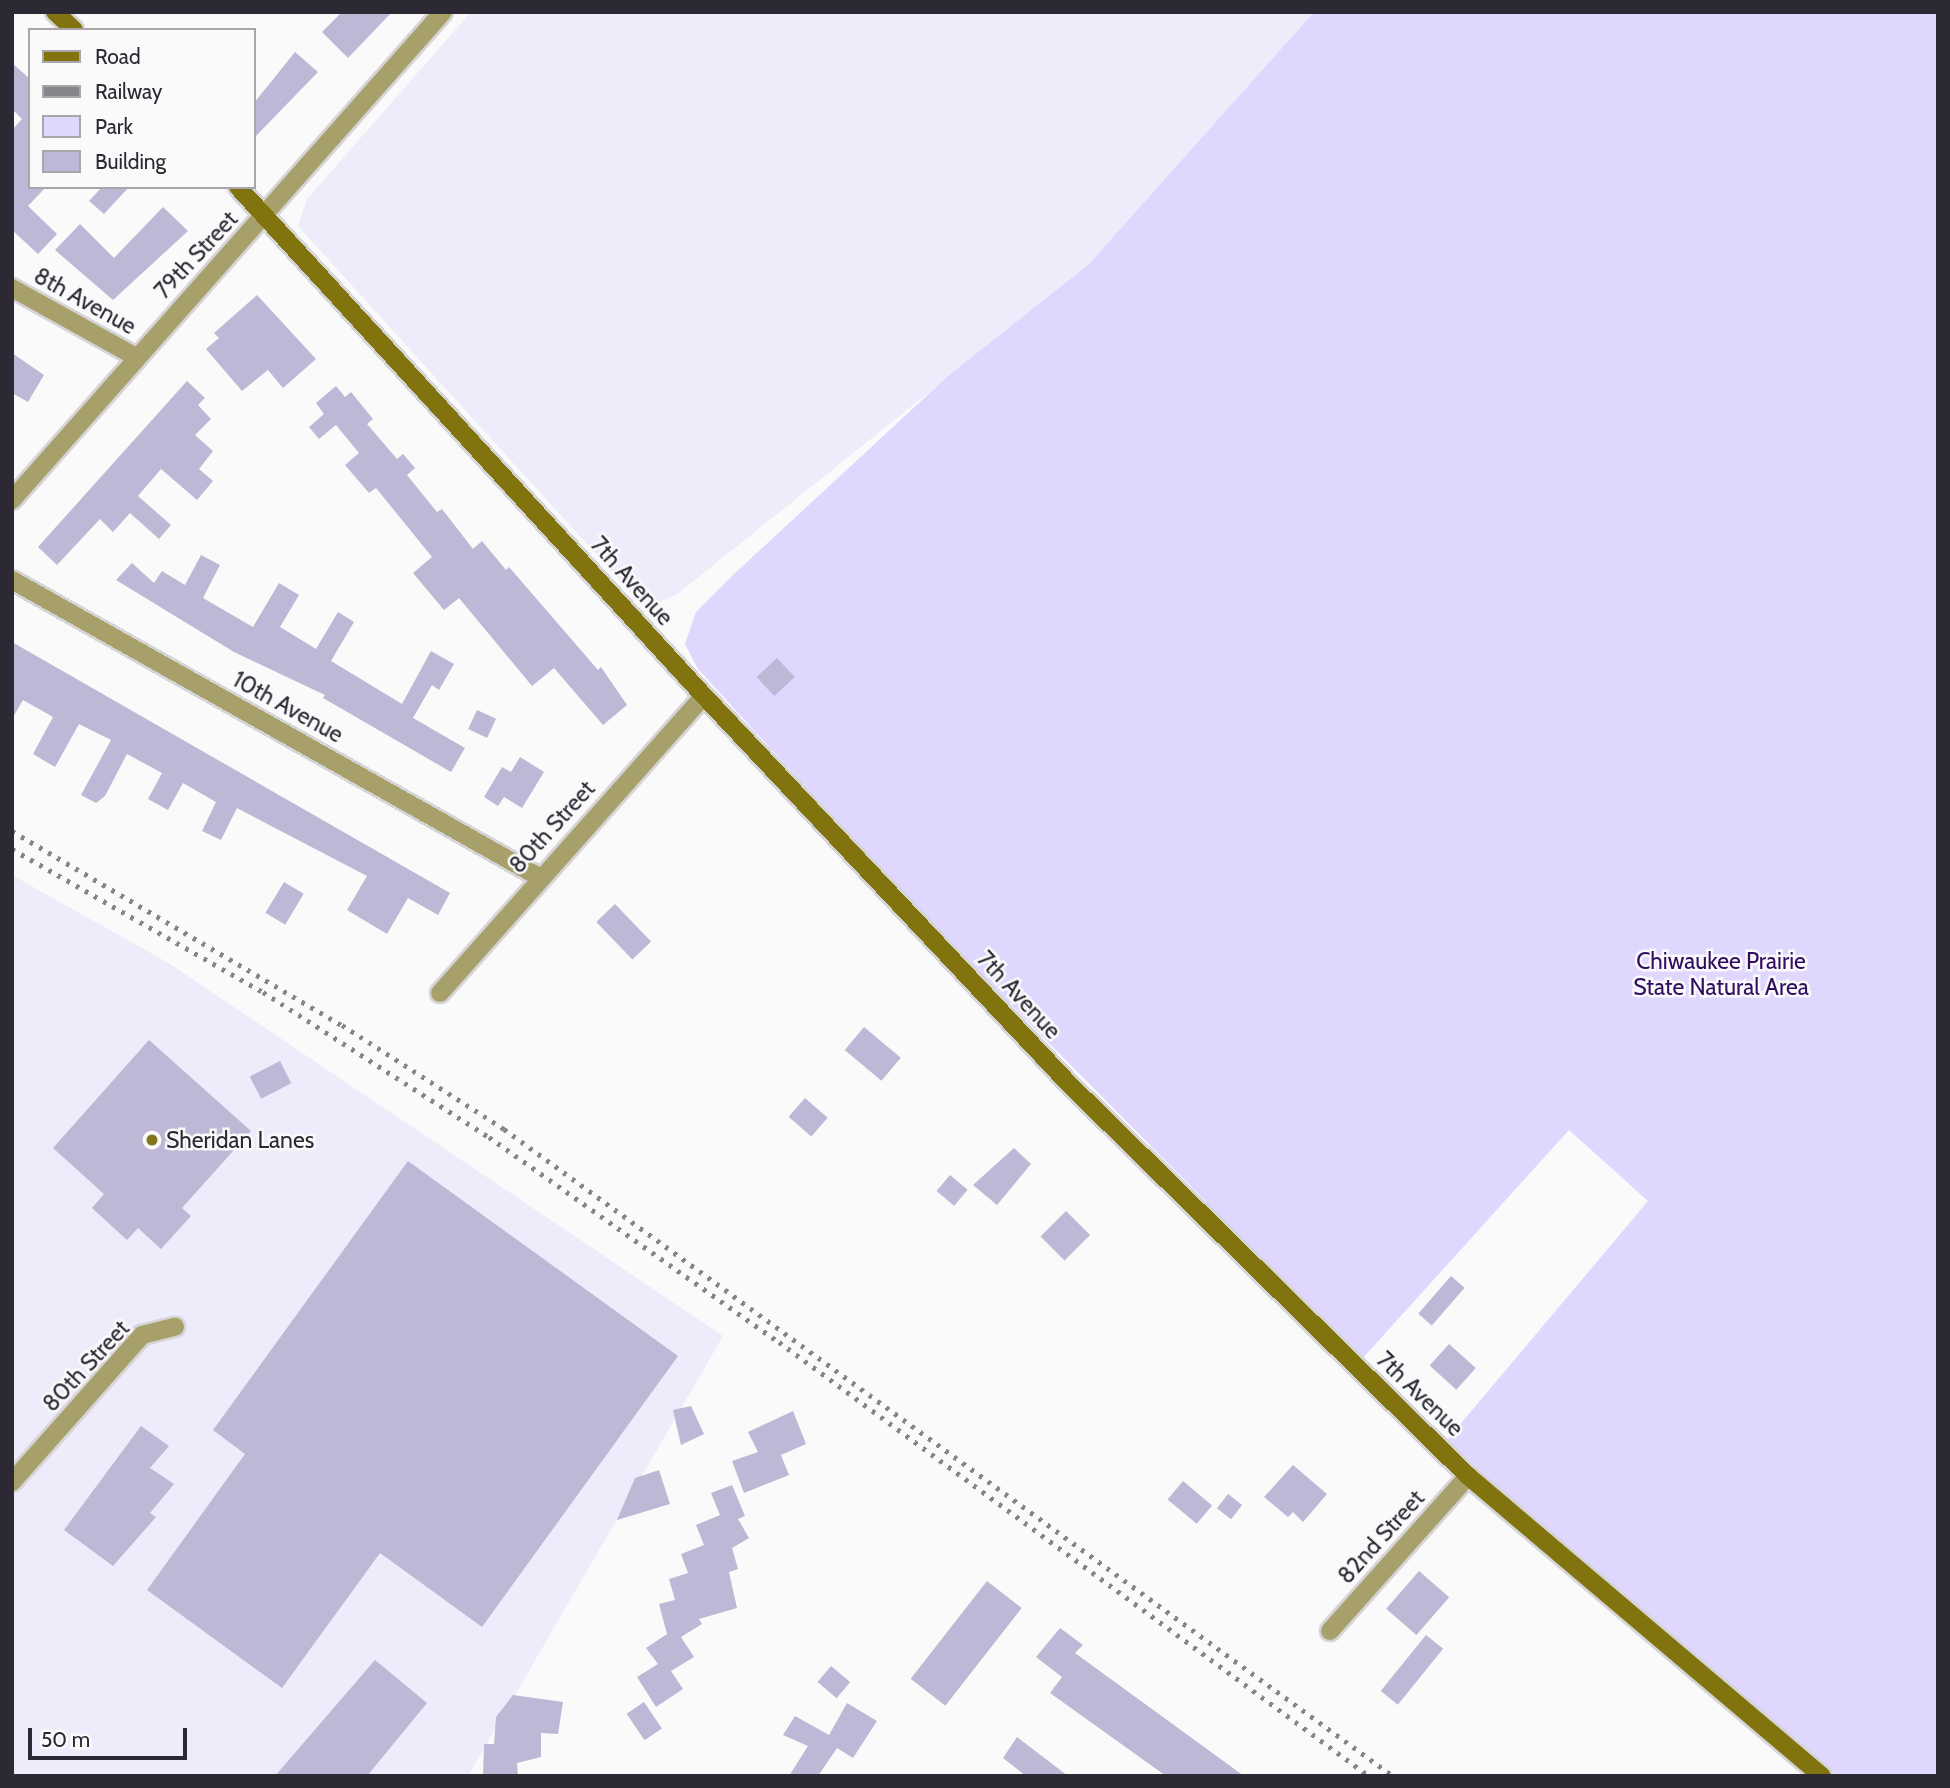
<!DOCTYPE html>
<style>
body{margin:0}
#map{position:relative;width:1950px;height:1788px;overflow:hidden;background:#fafafa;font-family:Cabin,sans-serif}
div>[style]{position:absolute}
.built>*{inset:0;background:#eeebfa}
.green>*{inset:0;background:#e0d7ff}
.building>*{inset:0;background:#beb7d5;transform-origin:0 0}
.roads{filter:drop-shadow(2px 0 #d5d4d7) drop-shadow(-2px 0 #d5d4d7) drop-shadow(0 2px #d5d4d7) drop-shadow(0 -2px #d5d4d7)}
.street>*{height:18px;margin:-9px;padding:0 9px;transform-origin:9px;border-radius:9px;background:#a8a06a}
.secondary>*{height:18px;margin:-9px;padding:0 9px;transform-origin:9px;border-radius:9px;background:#81740e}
.rail>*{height:5px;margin-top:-2.5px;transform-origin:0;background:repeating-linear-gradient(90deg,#87858c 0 3.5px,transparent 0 10.5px)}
.dots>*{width:19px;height:19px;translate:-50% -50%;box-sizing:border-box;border:4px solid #fafafa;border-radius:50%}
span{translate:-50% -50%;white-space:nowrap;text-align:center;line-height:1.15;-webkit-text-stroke:5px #fafafa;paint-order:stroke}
.street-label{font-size:23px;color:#2c2935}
.park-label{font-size:23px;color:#320d61}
.poi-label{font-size:23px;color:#2c2935}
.left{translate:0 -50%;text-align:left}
.frame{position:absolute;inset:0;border:14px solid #2c2935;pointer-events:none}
.legend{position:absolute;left:28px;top:28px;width:228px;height:161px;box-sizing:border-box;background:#fafafa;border:2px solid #a8a6ab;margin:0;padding:9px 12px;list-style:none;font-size:21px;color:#2c2935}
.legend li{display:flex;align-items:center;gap:14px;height:35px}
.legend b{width:35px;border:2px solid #a8a6ab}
.scale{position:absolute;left:28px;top:1728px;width:159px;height:32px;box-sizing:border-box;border:4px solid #2c2935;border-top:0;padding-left:9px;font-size:21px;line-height:24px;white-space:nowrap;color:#2c2935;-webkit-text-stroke:5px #fafafa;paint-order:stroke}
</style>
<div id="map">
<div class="built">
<div style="clip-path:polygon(471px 12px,1314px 12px,1088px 265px,676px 595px,652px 605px,635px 597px,298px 226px,307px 199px)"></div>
<div style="clip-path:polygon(12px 875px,170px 964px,723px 1336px,468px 1776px,12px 1776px)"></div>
</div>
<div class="green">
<div style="clip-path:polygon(1314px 12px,1938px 12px,1938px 1776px,1836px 1776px,1527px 1514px,1447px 1440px,1648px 1201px,1569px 1130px,1362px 1359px,925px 918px,698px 669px,685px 644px,696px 612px,732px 576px,948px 376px,1088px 265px)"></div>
</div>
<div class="building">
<div style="clip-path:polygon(342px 12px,392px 12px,348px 58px,322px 32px)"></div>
<div style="clip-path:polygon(295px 52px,318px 72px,254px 138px,254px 103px)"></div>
<div style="clip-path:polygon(12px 63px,30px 79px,30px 187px,46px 187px,28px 206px,57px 234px,38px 254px,12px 230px,12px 130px,22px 119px,12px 109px)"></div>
<div style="clip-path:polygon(102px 187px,129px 187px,104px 214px,89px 201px)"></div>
<div style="clip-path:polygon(163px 207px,188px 231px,113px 300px,55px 250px,80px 224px,114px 258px)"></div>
<div style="clip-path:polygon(257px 295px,316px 359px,283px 388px,268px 370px,242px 391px,206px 349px,219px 338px,214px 333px)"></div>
<div style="clip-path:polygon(12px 353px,44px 375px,28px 402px,12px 393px)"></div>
<div style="clip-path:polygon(187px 381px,205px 398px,198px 405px,211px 419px,195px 435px,213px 451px,199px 469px,213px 481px,197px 500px,161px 469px,138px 496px,171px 525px,159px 539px,130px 513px,113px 532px,100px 519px,57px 565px,38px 547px)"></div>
<div style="clip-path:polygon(336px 386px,345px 397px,351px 392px,373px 419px,367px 424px,397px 459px,403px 454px,415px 468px,407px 475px,437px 512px,442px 509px,473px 549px,482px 541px,506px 570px,509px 567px,598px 670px,601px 667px,627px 705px,603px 725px,554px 668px,532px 686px,459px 598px,444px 610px,413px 573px,432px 557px,376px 488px,369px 493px,345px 465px,359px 453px,336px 425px,319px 439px,309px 427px,324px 414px,316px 403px)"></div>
<div style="clip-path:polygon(201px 555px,220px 565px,203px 598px,253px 627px,279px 583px,299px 595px,280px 627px,316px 649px,338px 612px,354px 622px,331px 661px,402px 704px,431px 651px,454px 664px,439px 690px,432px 685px,413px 718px,465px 748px,451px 772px,323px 698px,325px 695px,234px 652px,116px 580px,132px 563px,154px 583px,162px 571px,185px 585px)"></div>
<div style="clip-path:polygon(12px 642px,450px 893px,438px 915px,408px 898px,387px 934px,347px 910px,367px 876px,237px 808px,221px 840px,202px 831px,216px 802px,183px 783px,168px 810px,148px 799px,162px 773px,127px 754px,105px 796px,96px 803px,81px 795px,111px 740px,79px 724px,55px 767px,33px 754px,53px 717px,23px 700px,12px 719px)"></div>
<div style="left:777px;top:658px;width:26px;height:28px;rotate:47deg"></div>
<div style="left:477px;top:710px;width:21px;height:21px;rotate:25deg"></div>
<div style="clip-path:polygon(520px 757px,544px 772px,522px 808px,504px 797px,498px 806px,484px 797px,502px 767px,511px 772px)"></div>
<div style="left:284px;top:882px;width:23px;height:36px;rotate:31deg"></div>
<div style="left:615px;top:904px;width:52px;height:26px;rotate:46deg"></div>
<div style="left:864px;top:1027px;width:48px;height:30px;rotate:40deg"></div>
<div style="clip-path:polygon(149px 1040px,251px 1131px,182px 1208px,191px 1216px,161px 1249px,138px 1228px,127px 1240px,92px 1208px,104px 1194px,53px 1148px)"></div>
<div style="left:280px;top:1061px;width:25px;height:34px;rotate:63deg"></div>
<div style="left:805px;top:1098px;width:30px;height:25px;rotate:41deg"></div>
<div style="clip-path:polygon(1014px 1148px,1031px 1164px,997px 1205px,973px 1185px)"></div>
<div style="clip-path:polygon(408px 1161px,678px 1356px,482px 1627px,380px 1553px,282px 1688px,147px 1590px,245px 1454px,213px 1430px)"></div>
<div style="left:950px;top:1175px;width:23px;height:21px;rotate:40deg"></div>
<div style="left:1066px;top:1211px;width:34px;height:36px;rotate:45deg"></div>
<div style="left:1451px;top:1276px;width:18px;height:50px;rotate:41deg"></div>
<div style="left:1449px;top:1344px;width:36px;height:29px;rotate:42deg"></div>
<div style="clip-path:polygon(691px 1406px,704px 1434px,681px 1445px,673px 1410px)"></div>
<div style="clip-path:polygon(793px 1411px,806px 1444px,781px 1455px,789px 1475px,744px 1493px,732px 1461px,758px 1452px,748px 1432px)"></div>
<div style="clip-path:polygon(141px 1426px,169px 1446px,150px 1468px,174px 1484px,150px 1513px,156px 1517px,113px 1566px,64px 1530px)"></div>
<div style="clip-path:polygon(1293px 1465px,1327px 1494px,1303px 1522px,1293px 1512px,1288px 1517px,1264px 1497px)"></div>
<div style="clip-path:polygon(659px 1470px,670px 1504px,617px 1520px,635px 1478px)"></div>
<div style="left:1183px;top:1481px;width:38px;height:24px;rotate:40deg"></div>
<div style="clip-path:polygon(732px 1485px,745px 1516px,738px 1519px,749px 1538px,732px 1548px,738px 1569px,729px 1572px,737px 1608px,699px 1619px,702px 1624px,681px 1637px,694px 1657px,671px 1671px,683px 1689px,656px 1707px,637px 1677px,658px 1664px,646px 1648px,667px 1634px,659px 1604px,675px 1600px,669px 1579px,688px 1573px,681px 1554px,704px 1545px,696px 1525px,720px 1515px,711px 1493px)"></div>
<div style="left:1228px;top:1494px;width:18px;height:18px;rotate:38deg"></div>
<div style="left:1419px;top:1571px;width:40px;height:50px;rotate:41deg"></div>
<div style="left:987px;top:1581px;width:44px;height:124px;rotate:38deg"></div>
<div style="clip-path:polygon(1060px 1628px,1083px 1645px,1075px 1653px,1244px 1776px,1166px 1776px,1050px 1693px,1062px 1677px,1036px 1657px)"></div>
<div style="left:1426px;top:1635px;width:22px;height:72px;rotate:39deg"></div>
<div style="clip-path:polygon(375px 1660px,427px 1703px,367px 1776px,275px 1776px)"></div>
<div style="left:831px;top:1666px;width:25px;height:21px;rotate:40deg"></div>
<div style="clip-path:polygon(513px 1695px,563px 1702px,558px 1734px,541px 1733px,541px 1757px,517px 1763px,518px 1776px,483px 1776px,484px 1744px,494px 1744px,496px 1717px)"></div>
<div style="left:644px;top:1702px;width:32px;height:21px;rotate:56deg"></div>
<div style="clip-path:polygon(847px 1703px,877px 1721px,853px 1758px,837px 1748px,818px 1776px,789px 1776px,808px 1746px,783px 1735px,795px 1716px,829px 1735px)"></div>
<div style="clip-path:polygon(1017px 1737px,1068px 1776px,1026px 1776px,1003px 1758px)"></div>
</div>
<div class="roads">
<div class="street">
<div style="left:12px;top:288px;width:140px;rotate:29.1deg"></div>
<div style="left:12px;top:500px;width:651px;rotate:-48.55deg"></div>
<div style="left:12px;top:580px;width:605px;rotate:29.4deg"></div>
<div style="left:440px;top:993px;width:397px;rotate:-48.4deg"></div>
<div style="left:12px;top:1482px;width:196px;rotate:-48.5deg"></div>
<div style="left:142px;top:1335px;width:34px;rotate:-14deg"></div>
<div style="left:1330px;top:1631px;width:208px;rotate:-48.3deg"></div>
</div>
<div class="secondary">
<div style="left:55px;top:12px;width:26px;rotate:43deg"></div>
<div style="left:238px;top:187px;width:690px;rotate:47.53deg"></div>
<div style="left:704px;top:696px;width:533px;rotate:46.75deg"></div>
<div style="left:1069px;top:1084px;width:559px;rotate:44.49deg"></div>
<div style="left:1468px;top:1476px;width:464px;rotate:40.3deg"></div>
</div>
</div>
<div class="rail">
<div style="left:12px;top:831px;width:383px;rotate:30.5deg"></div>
<div style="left:342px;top:1025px;width:193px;rotate:32.7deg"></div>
<div style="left:504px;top:1129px;width:1100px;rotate:36.05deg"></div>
<div style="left:12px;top:849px;width:289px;rotate:29.7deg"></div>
<div style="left:263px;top:992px;width:269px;rotate:32.7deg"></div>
<div style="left:489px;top:1137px;width:355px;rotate:35.3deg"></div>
<div style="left:779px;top:1342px;width:732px;rotate:36.34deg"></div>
</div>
<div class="dots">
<div style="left:152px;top:1140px;background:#83761a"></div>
</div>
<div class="street-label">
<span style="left:196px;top:255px;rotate:-47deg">79th Street</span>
<span style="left:85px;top:301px;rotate:29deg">8th Avenue</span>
<span style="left:632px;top:581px;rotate:48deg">7th Avenue</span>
<span style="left:288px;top:707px;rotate:29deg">10th Avenue</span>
<span style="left:552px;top:827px;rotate:-48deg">80th Street</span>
<span style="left:1019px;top:995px;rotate:47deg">7th Avenue</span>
<span style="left:86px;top:1366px;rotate:-47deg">80th Street</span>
<span style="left:1420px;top:1394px;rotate:44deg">7th Avenue</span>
<span style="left:1381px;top:1537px;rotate:-48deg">82nd Street</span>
</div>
<div class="park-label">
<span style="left:1721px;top:974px">Chiwaukee Prairie<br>State Natural Area</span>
</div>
<div class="poi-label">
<span class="left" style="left:166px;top:1140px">Sheridan Lanes</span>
</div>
<div class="frame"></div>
<ul class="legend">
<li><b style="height:9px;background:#81740e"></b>Road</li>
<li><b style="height:9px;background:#87858c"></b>Railway</li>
<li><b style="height:19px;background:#e0d7ff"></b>Park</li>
<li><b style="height:19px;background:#beb7d5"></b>Building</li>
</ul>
<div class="scale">50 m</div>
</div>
